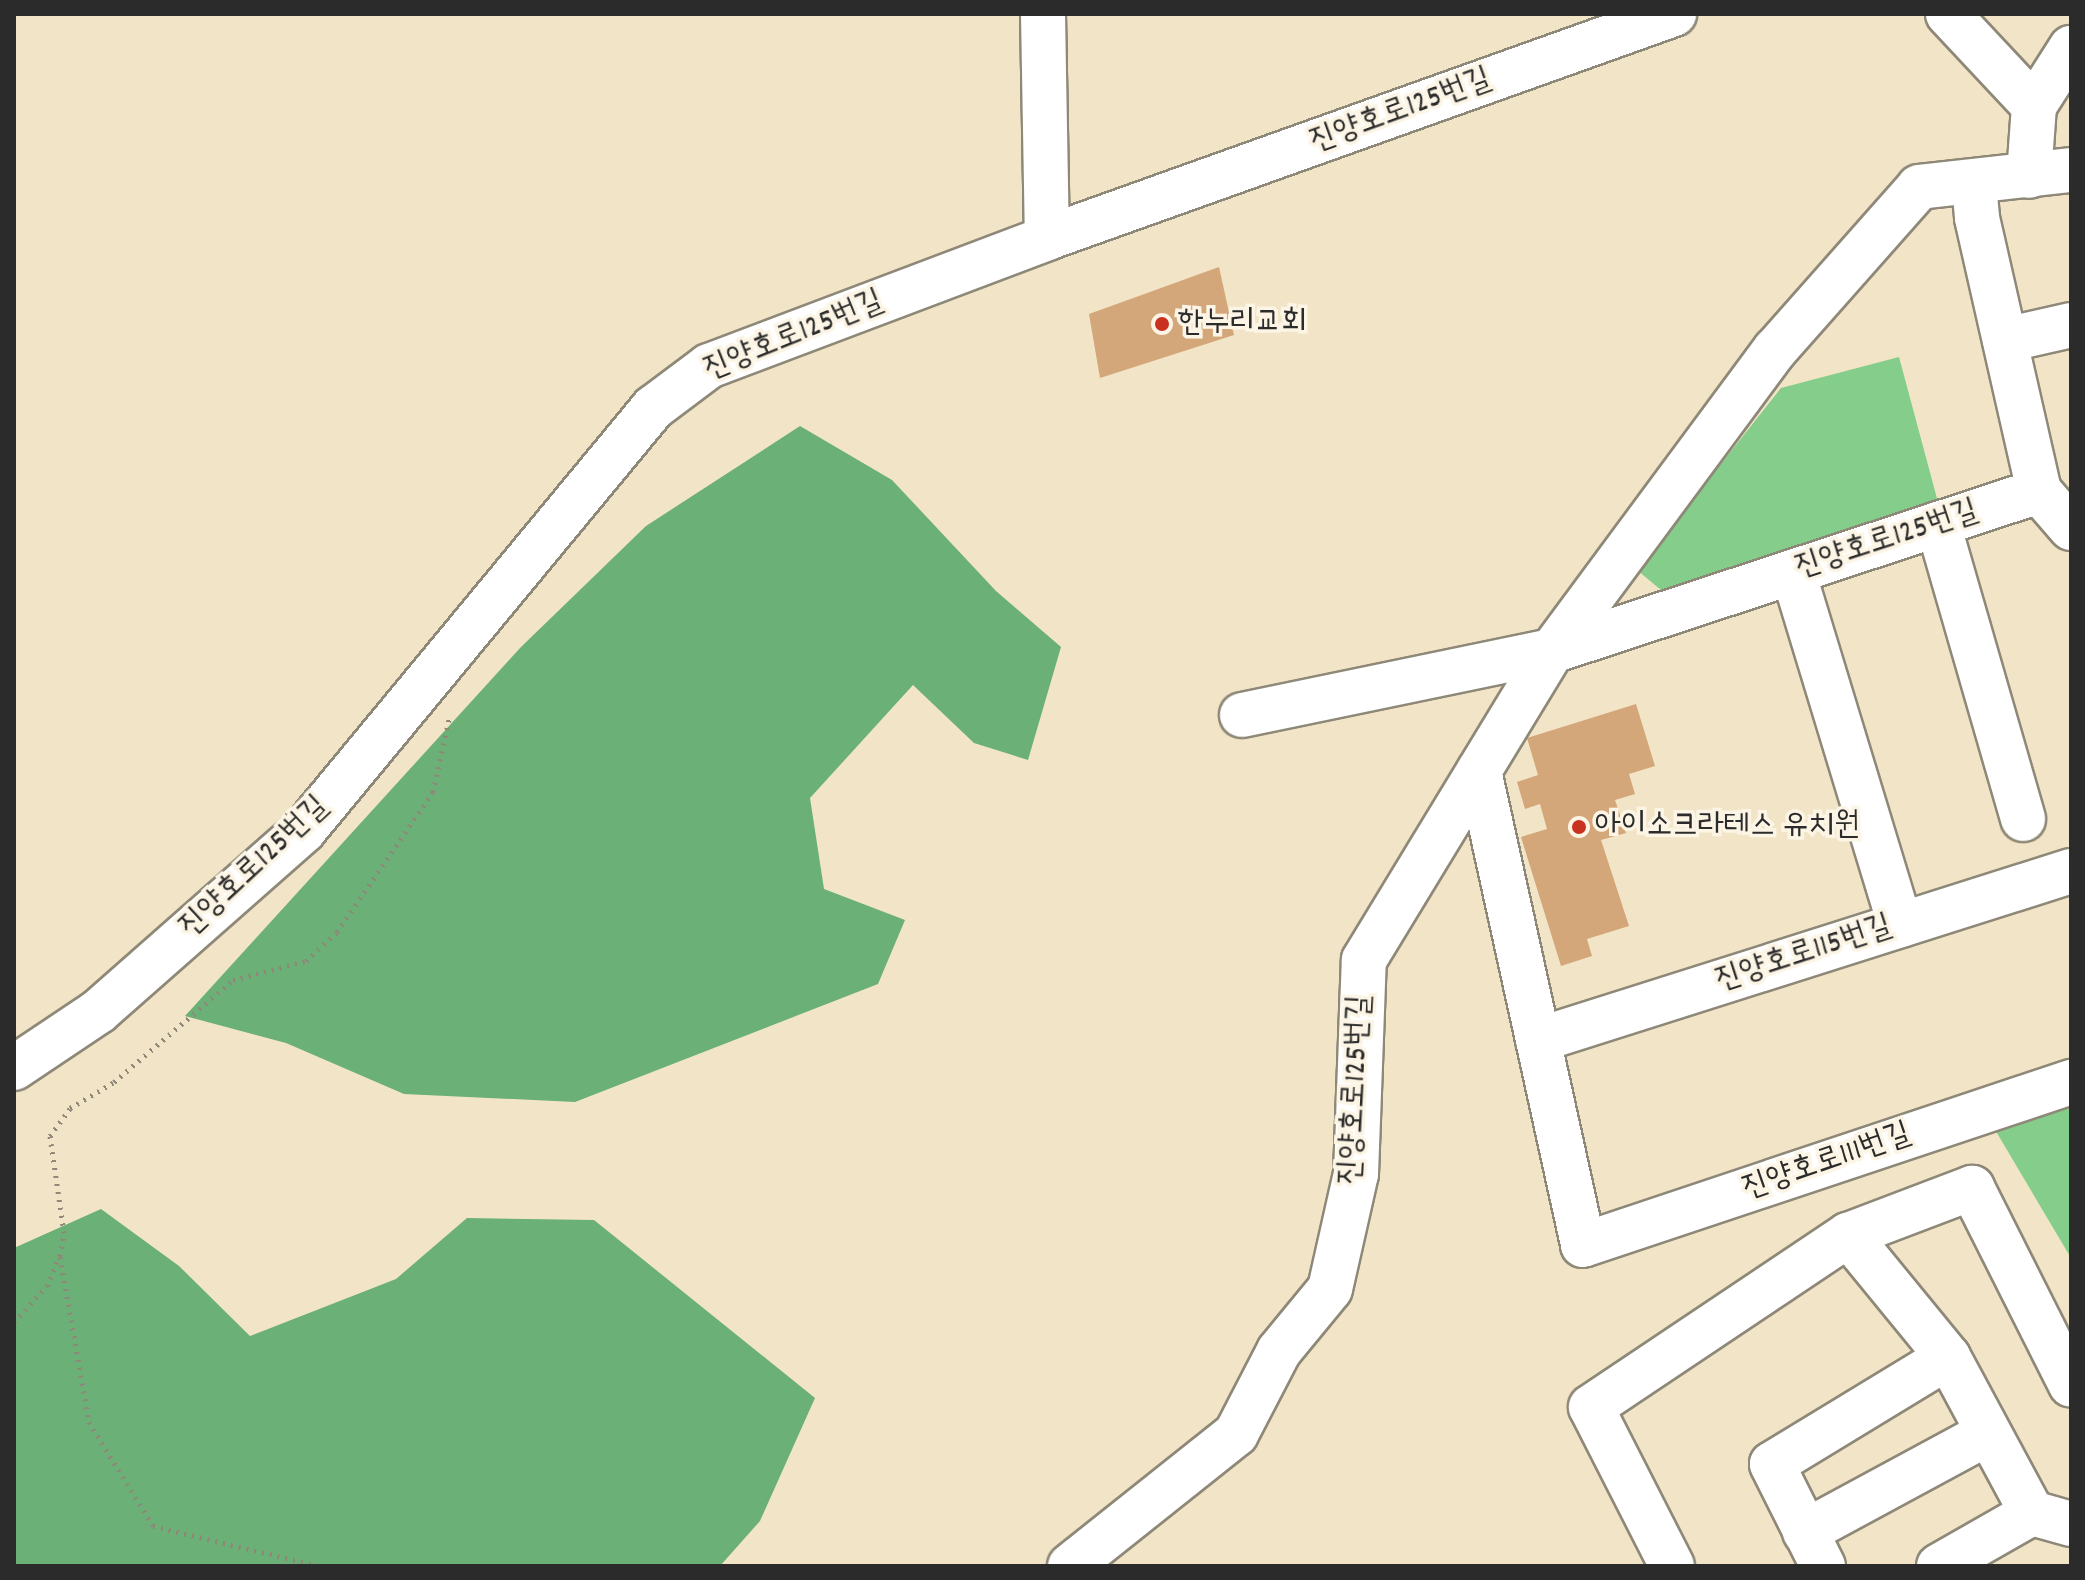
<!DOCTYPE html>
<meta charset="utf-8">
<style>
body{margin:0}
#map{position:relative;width:2085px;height:1580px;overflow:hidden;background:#f2e4c6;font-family:Dekko,"Poor Story",sans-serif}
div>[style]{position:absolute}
.green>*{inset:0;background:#84cd8a}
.forest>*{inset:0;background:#6bb076}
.building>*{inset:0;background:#d3a77a}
.path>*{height:5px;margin-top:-2.5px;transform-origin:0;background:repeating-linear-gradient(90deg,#8e8878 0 2px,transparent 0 8px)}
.roads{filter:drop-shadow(2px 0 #8e8878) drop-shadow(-2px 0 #8e8878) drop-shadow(0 2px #8e8878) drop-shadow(0 -2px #8e8878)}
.minor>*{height:44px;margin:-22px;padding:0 22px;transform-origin:22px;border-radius:22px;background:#fff}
.dots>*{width:22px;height:22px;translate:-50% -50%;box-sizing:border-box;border:4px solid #fcf5e5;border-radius:50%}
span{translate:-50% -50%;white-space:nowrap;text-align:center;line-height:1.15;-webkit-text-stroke:7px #fcf5e5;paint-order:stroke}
.street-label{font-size:32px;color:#2b2b2b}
.poi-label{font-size:32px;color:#2b2b2b}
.left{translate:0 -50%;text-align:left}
.frame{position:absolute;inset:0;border:16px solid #2b2b2b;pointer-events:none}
</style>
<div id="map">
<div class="green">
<div style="clip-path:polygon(1899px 357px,1939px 506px,1661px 590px,1637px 570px,1781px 388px)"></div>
<div style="clip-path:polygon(2071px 1097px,2071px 1258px,1991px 1123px)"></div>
</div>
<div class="forest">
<div style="clip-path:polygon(800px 426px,892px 480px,996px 591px,1061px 647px,1028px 760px,974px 743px,913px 685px,810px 798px,824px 889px,905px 920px,878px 984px,575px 1102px,404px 1094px,286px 1043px,185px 1016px,521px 647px,646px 526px)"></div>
<div style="clip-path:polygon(101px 1209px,179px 1266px,250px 1336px,396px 1279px,467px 1218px,594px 1220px,815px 1398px,760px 1521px,720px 1566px,14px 1566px,14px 1248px)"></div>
</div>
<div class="building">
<div style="clip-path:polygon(1219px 267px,1234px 335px,1100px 378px,1089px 314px)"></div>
<div style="clip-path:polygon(1636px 704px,1655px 766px,1629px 774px,1635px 794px,1615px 800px,1626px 833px,1601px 840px,1629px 926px,1587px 939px,1592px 956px,1561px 966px,1521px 837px,1547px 829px,1540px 804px,1525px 809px,1517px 782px,1538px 775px,1527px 738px)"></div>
</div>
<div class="path">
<div style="left:60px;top:1257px;width:168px;rotate:80deg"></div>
<div style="left:89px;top:1422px;width:122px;rotate:58.4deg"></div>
<div style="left:153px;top:1526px;width:171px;rotate:13.5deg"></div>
<div style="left:14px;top:1322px;width:49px;rotate:-47.5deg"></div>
<div style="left:47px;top:1286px;width:33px;rotate:-67deg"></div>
<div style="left:60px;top:1256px;width:23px;rotate:-80deg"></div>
<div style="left:64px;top:1233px;width:98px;rotate:-98.2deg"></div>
<div style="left:50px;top:1136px;width:34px;rotate:-54deg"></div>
<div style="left:70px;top:1108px;width:51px;rotate:-30.6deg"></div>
<div style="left:114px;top:1082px;width:157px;rotate:-40.6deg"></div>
<div style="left:233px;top:980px;width:75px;rotate:-14.6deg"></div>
<div style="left:306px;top:961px;width:42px;rotate:-43.1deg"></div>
<div style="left:337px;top:932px;width:170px;rotate:-55.6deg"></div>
<div style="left:433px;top:792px;width:75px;rotate:-77.6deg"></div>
</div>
<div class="roads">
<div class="minor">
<div style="left:1043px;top:14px;width:224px;rotate:89deg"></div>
<div style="left:1948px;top:14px;width:126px;rotate:46.9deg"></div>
<div style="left:2034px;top:106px;width:70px;rotate:94.1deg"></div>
<div style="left:2034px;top:106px;width:69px;rotate:-57.5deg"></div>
<div style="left:1974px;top:183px;width:35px;rotate:85deg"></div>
<div style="left:1977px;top:218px;width:280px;rotate:77.2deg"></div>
<div style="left:2039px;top:491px;width:49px;rotate:49.1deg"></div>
<div style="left:2005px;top:340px;width:68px;rotate:-12.8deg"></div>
<div style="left:1938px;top:524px;width:307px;rotate:73.9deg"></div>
<div style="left:1793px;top:572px;width:369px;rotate:73.1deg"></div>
<div style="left:1242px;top:715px;width:317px;rotate:-11.7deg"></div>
<div style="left:1552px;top:651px;width:375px;rotate:-53.5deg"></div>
<div style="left:1775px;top:350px;width:217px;rotate:-48.5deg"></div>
<div style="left:1919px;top:187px;width:153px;rotate:-6.4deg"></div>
<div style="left:1479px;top:771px;width:485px;rotate:77.6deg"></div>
<div style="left:1583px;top:1245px;width:515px;rotate:-18.47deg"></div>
<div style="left:1538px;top:1040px;width:559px;rotate:-17.59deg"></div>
<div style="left:14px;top:1068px;width:102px;rotate:-33.8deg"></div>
<div style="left:99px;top:1011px;width:273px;rotate:-41.4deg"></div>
<div style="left:304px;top:830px;width:548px;rotate:-50.41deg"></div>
<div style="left:653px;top:408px;width:70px;rotate:-36.9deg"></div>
<div style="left:709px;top:366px;width:361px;rotate:-20.7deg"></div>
<div style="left:1047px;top:238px;width:666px;rotate:-19.66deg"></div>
<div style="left:1948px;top:1357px;width:158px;rotate:-129.3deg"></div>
<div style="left:1848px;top:1235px;width:133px;rotate:-20.8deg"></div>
<div style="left:1972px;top:1188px;width:220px;rotate:63.3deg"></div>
<div style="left:1805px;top:1532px;width:208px;rotate:-28.4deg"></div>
<div style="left:1070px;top:1566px;width:212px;rotate:-38.5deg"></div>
<div style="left:1236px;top:1434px;width:93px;rotate:-62.6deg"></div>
<div style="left:1279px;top:1351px;width:80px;rotate:-50.6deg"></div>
<div style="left:1330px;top:1289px;width:118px;rotate:-77.3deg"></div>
<div style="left:1356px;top:1174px;width:214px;rotate:-87.9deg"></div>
<div style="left:1364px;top:960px;width:362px;rotate:-58.7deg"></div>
<div style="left:1552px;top:651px;width:513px;rotate:-18.19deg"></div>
<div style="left:1672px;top:1566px;width:178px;rotate:-117deg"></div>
<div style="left:1591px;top:1407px;width:309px;rotate:-33.8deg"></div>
<div style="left:1823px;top:1566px;width:114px;rotate:-116.6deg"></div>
<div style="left:1772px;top:1464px;width:206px;rotate:-31.3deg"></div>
<div style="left:1948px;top:1357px;width:177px;rotate:61.7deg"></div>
<div style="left:2032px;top:1513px;width:41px;rotate:15.8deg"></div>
<div style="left:1939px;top:1566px;width:107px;rotate:-29.7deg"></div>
</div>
</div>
<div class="dots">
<div style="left:1162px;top:324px;background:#c8321e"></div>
<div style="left:1579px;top:827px;background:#c8321e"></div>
</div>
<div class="street-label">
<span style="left:1401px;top:112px;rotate:-20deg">진양호로125번길</span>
<span style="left:794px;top:337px;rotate:-22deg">진양호로125번길</span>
<span style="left:1887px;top:541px;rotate:-18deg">진양호로125번길</span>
<span style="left:255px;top:868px;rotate:-43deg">진양호로125번길</span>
<span style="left:1804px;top:955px;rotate:-18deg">진양호로115번길</span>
<span style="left:1357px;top:1090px;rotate:-87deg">진양호로125번길</span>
<span style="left:1827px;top:1163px;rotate:-19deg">진양호로111번길</span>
</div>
<div class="poi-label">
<span class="left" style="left:1178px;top:324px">한누리교회</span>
<span class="left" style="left:1595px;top:827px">아이소크라테스 유치원</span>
</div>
<div class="frame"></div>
</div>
